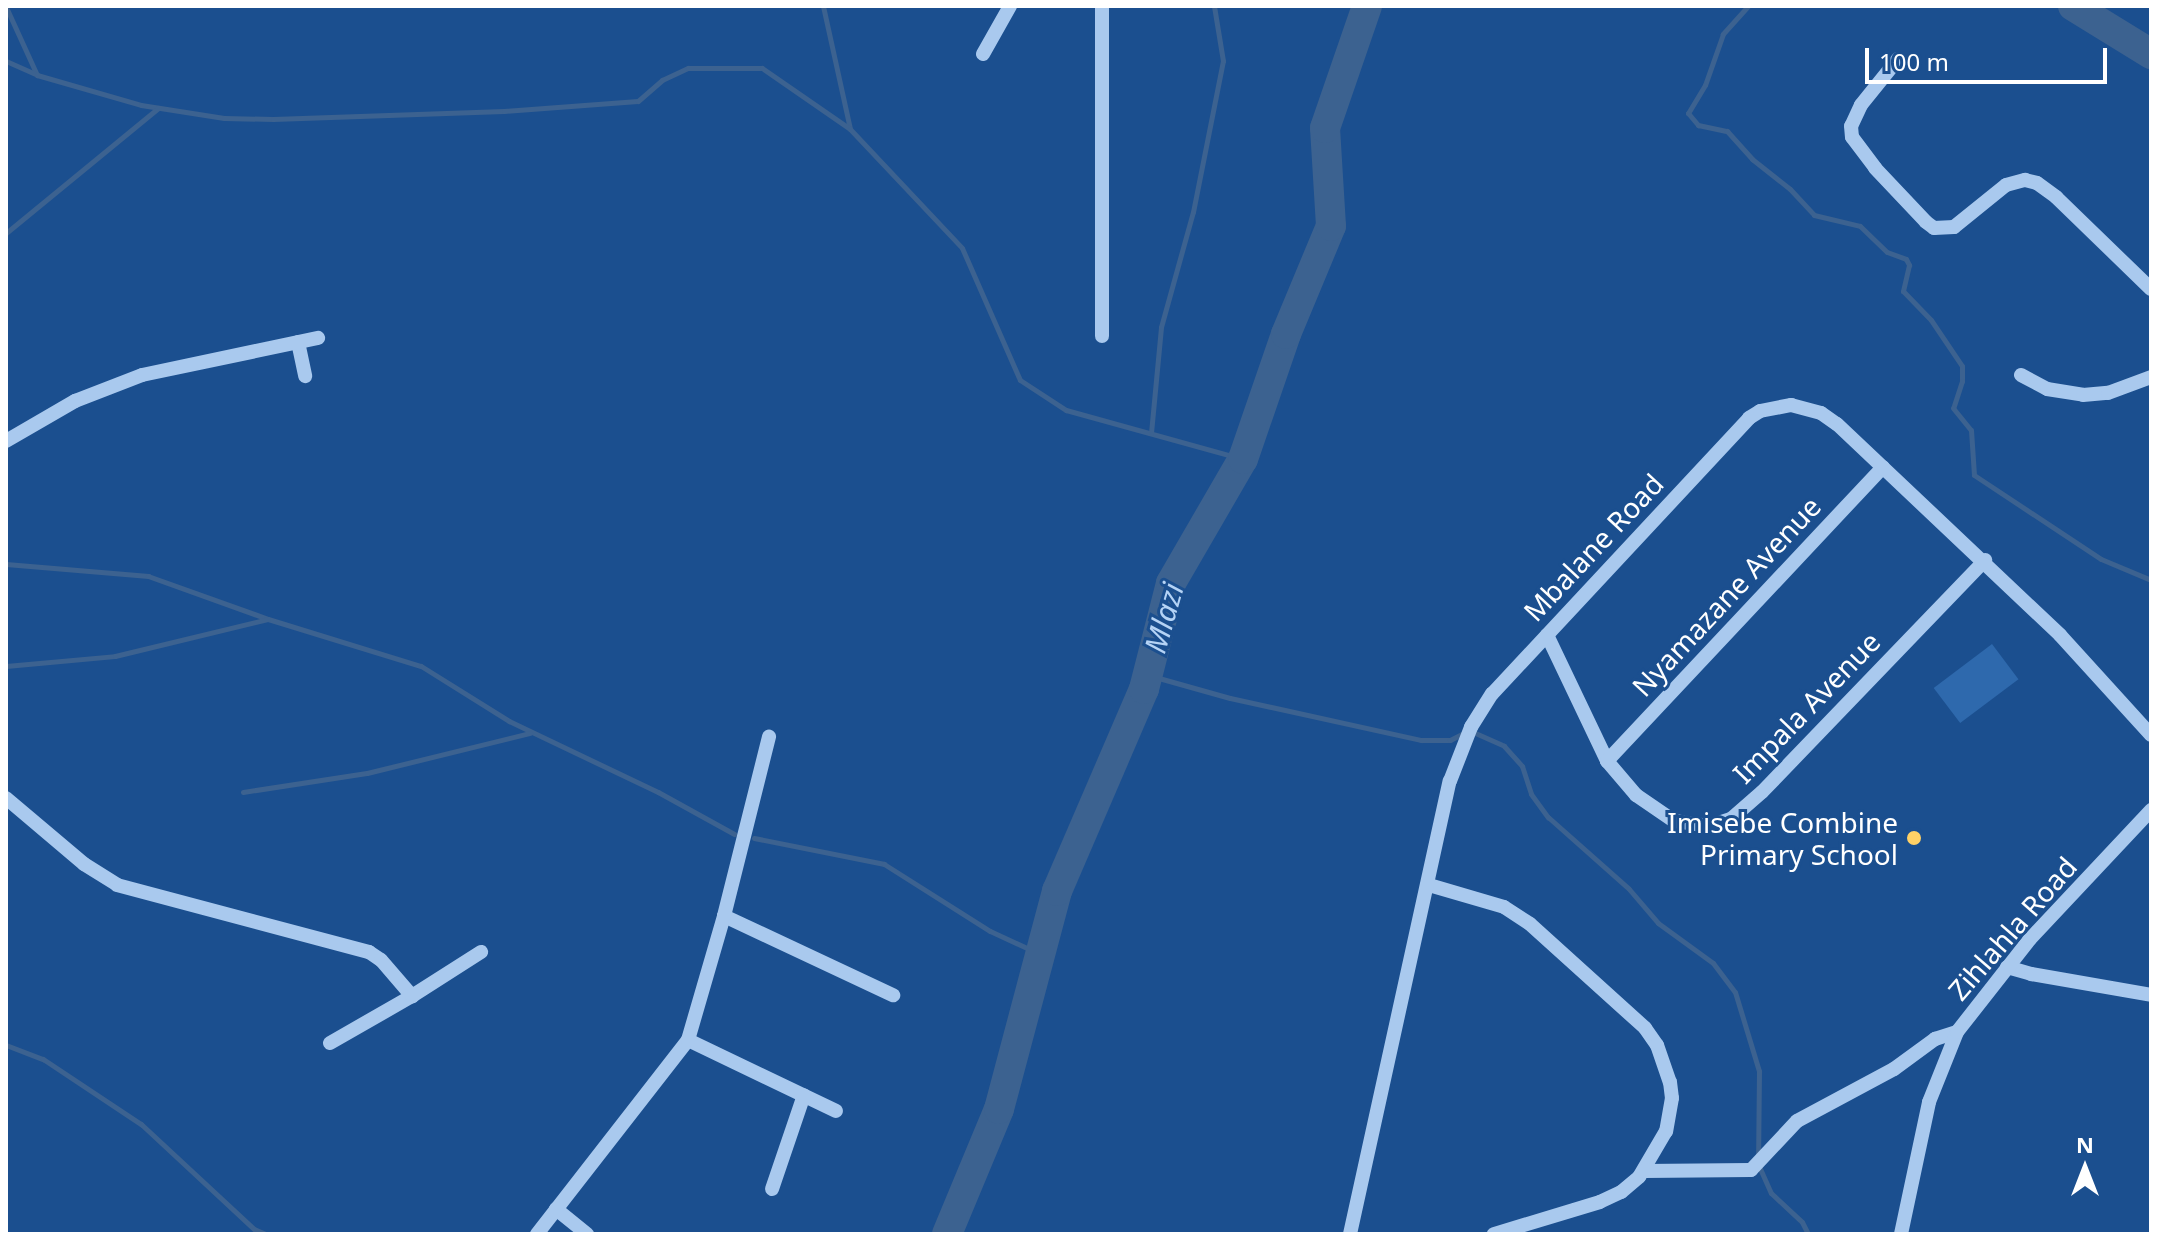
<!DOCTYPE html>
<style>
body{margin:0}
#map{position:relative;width:2157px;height:1240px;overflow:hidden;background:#1b4f8f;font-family:"Noto Sans",sans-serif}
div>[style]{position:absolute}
.green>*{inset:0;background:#2e69ad;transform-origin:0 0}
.stream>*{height:5px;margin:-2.5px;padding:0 2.5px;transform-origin:2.5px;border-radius:2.5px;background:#3c6290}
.river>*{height:30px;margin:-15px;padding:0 15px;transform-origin:15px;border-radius:15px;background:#3c6290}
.minor>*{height:14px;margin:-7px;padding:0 7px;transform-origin:7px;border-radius:7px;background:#a9c9ee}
.dots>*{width:22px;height:22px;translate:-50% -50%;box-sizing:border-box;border:4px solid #1b4f8f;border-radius:50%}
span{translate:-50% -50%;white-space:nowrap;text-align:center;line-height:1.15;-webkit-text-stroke:6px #1b4f8f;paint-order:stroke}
.street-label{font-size:28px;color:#fff}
.poi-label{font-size:28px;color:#fff}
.right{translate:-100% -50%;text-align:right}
.water-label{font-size:30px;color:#b5d3f5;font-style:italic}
.frame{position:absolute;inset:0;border:8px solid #fff;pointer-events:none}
.north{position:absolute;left:2045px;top:1128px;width:80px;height:80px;-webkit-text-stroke:6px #1b4f8f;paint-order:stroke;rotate:0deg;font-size:22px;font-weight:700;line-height:32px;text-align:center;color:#fff}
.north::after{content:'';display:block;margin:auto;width:28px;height:36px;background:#fff;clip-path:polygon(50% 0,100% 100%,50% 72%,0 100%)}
.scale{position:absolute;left:1865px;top:48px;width:242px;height:36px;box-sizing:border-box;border:4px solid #fff;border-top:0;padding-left:10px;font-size:24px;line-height:28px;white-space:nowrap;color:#fff;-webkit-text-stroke:6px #1b4f8f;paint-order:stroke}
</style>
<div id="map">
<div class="green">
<div style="left:1992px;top:644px;width:44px;height:73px;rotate:53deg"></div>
</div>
<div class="stream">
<div style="left:823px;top:6px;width:126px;rotate:77.6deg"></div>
<div style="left:1748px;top:6px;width:38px;rotate:132deg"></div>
<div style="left:1723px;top:34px;width:54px;rotate:109.4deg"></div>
<div style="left:1705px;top:85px;width:33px;rotate:121deg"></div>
<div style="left:1688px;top:113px;width:16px;rotate:50deg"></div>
<div style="left:1698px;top:125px;width:30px;rotate:12deg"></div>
<div style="left:1727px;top:131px;width:38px;rotate:48deg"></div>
<div style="left:1752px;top:159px;width:48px;rotate:38.3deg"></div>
<div style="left:1790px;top:189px;width:35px;rotate:47deg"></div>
<div style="left:1814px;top:215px;width:47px;rotate:13.4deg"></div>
<div style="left:1860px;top:226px;width:37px;rotate:44deg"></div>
<div style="left:1887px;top:252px;width:20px;rotate:20deg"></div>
<div style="left:1906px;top:259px;width:7px;rotate:63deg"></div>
<div style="left:1909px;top:265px;width:27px;rotate:103deg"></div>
<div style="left:1903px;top:291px;width:40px;rotate:46deg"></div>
<div style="left:1931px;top:320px;width:55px;rotate:56deg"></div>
<div style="left:1962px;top:366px;width:15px;rotate:90deg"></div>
<div style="left:1962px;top:381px;width:28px;rotate:108deg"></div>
<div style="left:1953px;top:408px;width:28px;rotate:51deg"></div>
<div style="left:1971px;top:430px;width:45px;rotate:86.2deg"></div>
<div style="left:1974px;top:475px;width:152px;rotate:33.5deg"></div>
<div style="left:2101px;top:559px;width:54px;rotate:22.8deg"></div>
<div style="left:6px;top:7px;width:75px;rotate:65.5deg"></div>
<div style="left:6px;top:61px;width:34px;rotate:24deg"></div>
<div style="left:37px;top:75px;width:108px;rotate:16.1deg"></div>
<div style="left:141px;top:105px;width:84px;rotate:8.9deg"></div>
<div style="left:224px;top:118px;width:49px;rotate:1.2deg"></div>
<div style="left:273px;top:119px;width:231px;rotate:-2deg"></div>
<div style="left:504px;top:111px;width:134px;rotate:-4.3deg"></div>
<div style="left:638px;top:101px;width:32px;rotate:-41deg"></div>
<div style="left:662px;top:80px;width:29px;rotate:-25deg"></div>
<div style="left:688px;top:68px;width:74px"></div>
<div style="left:762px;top:68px;width:107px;rotate:34.7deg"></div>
<div style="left:850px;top:129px;width:163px;rotate:46.7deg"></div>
<div style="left:962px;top:248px;width:144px;rotate:66.3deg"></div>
<div style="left:1020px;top:380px;width:55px;rotate:33.1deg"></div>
<div style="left:1066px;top:410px;width:184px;rotate:15.5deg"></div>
<div style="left:6px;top:233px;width:197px;rotate:-39.4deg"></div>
<div style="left:1151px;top:433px;width:106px;rotate:-84.6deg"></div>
<div style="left:1161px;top:327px;width:119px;rotate:-74.5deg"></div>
<div style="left:1193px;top:212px;width:154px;rotate:-78.8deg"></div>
<div style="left:1223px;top:61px;width:56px;rotate:-99.3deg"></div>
<div style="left:6px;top:564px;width:143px;rotate:4.8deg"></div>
<div style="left:148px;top:576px;width:127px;rotate:19.7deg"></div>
<div style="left:268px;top:619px;width:160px;rotate:17.1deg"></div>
<div style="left:421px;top:666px;width:104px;rotate:32deg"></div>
<div style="left:509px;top:721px;width:165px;rotate:25.5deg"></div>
<div style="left:658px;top:792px;width:87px;rotate:28.9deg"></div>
<div style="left:6px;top:666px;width:109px;rotate:-5.2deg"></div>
<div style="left:115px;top:656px;width:157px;rotate:-13.6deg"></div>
<div style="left:1148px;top:675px;width:85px;rotate:15.7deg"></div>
<div style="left:1230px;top:698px;width:196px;rotate:12.4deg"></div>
<div style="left:1421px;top:740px;width:29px"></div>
<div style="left:1450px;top:740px;width:16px;rotate:-27deg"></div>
<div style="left:1473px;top:732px;width:34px;rotate:24deg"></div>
<div style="left:1504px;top:746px;width:27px;rotate:48deg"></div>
<div style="left:1522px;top:766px;width:29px;rotate:72deg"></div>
<div style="left:1531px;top:794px;width:29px;rotate:54deg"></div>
<div style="left:1548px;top:817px;width:108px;rotate:41.6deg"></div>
<div style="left:1629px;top:889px;width:45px;rotate:49.5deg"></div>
<div style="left:1658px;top:923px;width:68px;rotate:36deg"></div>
<div style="left:1713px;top:963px;width:36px;rotate:53deg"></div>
<div style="left:1735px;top:992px;width:83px;rotate:73.1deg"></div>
<div style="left:1759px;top:1071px;width:93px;rotate:90.6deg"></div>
<div style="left:1758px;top:1164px;width:32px;rotate:66deg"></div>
<div style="left:1771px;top:1193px;width:42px;rotate:43.1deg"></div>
<div style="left:1802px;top:1222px;width:13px;rotate:63deg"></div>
<div style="left:243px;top:792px;width:125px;rotate:-8.7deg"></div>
<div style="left:367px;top:773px;width:168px;rotate:-13.8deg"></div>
<div style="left:754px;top:838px;width:133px;rotate:11.3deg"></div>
<div style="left:884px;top:864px;width:125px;rotate:32.3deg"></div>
<div style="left:990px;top:931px;width:55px;rotate:24.7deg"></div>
<div style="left:6px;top:1045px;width:40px;rotate:21deg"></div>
<div style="left:43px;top:1059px;width:118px;rotate:33.6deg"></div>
<div style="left:141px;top:1124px;width:154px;rotate:42.9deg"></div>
<div style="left:254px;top:1229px;width:12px;rotate:24deg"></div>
</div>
<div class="river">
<div style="left:2073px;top:6px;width:92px;rotate:31.6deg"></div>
<div style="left:947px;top:1234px;width:135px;rotate:-67.4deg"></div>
<div style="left:999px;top:1109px;width:226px;rotate:-75.1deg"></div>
<div style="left:1057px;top:891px;width:220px;rotate:-66.7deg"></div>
<div style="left:1144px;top:689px;width:109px;rotate:-75.7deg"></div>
<div style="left:1171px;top:583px;width:143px;rotate:-59.9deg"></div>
<div style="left:1243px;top:459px;width:132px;rotate:-71deg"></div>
<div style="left:1286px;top:334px;width:117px;rotate:-67.4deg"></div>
<div style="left:1331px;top:226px;width:98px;rotate:-93.5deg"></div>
<div style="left:1325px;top:128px;width:129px;rotate:-71deg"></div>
</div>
<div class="minor">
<div style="left:1102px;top:6px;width:330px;rotate:90deg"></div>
<div style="left:983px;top:54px;width:55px;rotate:-60.6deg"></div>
<div style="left:1898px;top:59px;width:59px;rotate:128.8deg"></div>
<div style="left:1861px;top:105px;width:23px;rotate:115deg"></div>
<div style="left:1851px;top:126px;width:11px;rotate:85deg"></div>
<div style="left:1852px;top:137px;width:39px;rotate:53deg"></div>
<div style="left:1875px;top:168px;width:74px;rotate:46.6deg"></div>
<div style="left:1926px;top:222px;width:10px;rotate:37deg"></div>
<div style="left:1934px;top:228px;width:20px;rotate:-3deg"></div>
<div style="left:1954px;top:227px;width:67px;rotate:-38.9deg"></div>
<div style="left:2006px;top:185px;width:20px;rotate:-15deg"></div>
<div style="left:2025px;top:180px;width:12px;rotate:14deg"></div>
<div style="left:2037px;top:183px;width:24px;rotate:36deg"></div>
<div style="left:2056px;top:197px;width:132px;rotate:44.1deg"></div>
<div style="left:298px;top:342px;width:35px;rotate:78deg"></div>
<div style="left:2021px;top:375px;width:30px;rotate:28deg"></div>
<div style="left:2047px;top:389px;width:36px;rotate:9deg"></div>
<div style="left:2083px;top:395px;width:25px;rotate:-5deg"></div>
<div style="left:2108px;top:393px;width:46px;rotate:-20.4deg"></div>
<div style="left:6px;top:441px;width:80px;rotate:-30.1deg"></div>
<div style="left:75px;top:401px;width:72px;rotate:-21.2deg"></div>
<div style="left:142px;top:375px;width:180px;rotate:-11.9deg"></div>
<div style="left:1547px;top:635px;width:140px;rotate:64.5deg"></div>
<div style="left:1607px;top:761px;width:45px;rotate:49.5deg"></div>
<div style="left:1636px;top:795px;width:46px;rotate:34.4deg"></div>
<div style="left:1674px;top:821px;width:35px;rotate:8deg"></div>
<div style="left:1709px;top:826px;width:23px;rotate:-18deg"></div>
<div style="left:1731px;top:819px;width:41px;rotate:-41.1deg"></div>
<div style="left:1762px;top:792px;width:322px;rotate:-46.1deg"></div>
<div style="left:1607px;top:761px;width:403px;rotate:-46.8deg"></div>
<div style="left:6px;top:798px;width:102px;rotate:40.2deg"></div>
<div style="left:84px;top:864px;width:39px;rotate:32deg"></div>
<div style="left:117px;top:885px;width:261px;rotate:14.9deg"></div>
<div style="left:369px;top:952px;width:14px;rotate:34deg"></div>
<div style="left:381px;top:960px;width:48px;rotate:49.3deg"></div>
<div style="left:1429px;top:885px;width:78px;rotate:16.3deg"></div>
<div style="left:1504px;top:907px;width:31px;rotate:33deg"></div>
<div style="left:1530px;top:924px;width:155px;rotate:42.1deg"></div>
<div style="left:1645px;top:1028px;width:21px;rotate:55deg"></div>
<div style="left:1657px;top:1045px;width:39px;rotate:71deg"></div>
<div style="left:1670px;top:1082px;width:16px;rotate:83deg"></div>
<div style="left:1672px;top:1098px;width:34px;rotate:100deg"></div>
<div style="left:1666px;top:1131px;width:53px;rotate:120.4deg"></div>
<div style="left:1639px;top:1177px;width:23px;rotate:140deg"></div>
<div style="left:1621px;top:1192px;width:23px;rotate:155deg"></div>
<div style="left:1600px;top:1202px;width:111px;rotate:163.2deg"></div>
<div style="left:724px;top:916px;width:187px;rotate:25.1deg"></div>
<div style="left:2007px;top:967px;width:25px;rotate:16deg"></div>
<div style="left:2031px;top:974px;width:122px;rotate:9.9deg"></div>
<div style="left:688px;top:1040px;width:164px;rotate:25.6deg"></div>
<div style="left:330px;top:1043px;width:95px;rotate:-29.8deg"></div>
<div style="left:412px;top:996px;width:82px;rotate:-32.5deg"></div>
<div style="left:1644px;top:1171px;width:107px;rotate:-0.5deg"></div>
<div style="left:1751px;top:1170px;width:67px;rotate:-46.8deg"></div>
<div style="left:1797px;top:1121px;width:110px;rotate:-28.2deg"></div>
<div style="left:1894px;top:1069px;width:51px;rotate:-36.2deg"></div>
<div style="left:1935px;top:1039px;width:23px;rotate:-18deg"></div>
<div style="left:772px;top:1189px;width:99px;rotate:-71.2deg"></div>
<div style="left:556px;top:1209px;width:40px;rotate:39deg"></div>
<div style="left:537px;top:1234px;width:246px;rotate:-52.1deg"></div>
<div style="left:688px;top:1040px;width:129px;rotate:-73.8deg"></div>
<div style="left:724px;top:916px;width:185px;rotate:-75.9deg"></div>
<div style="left:1350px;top:1234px;width:464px;rotate:-77.6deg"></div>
<div style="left:1450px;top:781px;width:58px;rotate:-68.7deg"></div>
<div style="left:1471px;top:727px;width:39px;rotate:-58deg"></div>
<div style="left:1492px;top:694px;width:377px;rotate:-47deg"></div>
<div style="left:1749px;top:418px;width:13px;rotate:-32deg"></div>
<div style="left:1760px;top:411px;width:32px;rotate:-11deg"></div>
<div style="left:1791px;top:405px;width:31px;rotate:15deg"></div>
<div style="left:1821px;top:413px;width:19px;rotate:35deg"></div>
<div style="left:1837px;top:424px;width:307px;rotate:43.4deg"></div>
<div style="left:2060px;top:635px;width:135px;rotate:47.7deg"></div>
<div style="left:1901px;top:1234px;width:135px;rotate:-78deg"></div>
<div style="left:1929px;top:1102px;width:75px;rotate:-68.2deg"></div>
<div style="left:1957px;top:1032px;width:118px;rotate:-51.9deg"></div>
<div style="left:2030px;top:939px;width:177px;rotate:-46.8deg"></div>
</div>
<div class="dots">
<div style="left:1914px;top:838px;background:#ffd166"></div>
</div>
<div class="street-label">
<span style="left:1593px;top:547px;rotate:-47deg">Mbalane Road</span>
<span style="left:1726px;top:596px;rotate:-47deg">Nyamazane Avenue</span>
<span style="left:1806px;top:707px;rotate:-46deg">Impala Avenue</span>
<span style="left:2012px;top:928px;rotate:-49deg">Zihlahla Road</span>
</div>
<div class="poi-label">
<span class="right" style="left:1898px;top:838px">Imisebe Combine<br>Primary School</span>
</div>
<div class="water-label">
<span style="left:1164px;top:618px;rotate:-74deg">Mlazi</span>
</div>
<div class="frame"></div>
<div class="north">N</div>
<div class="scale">100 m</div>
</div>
